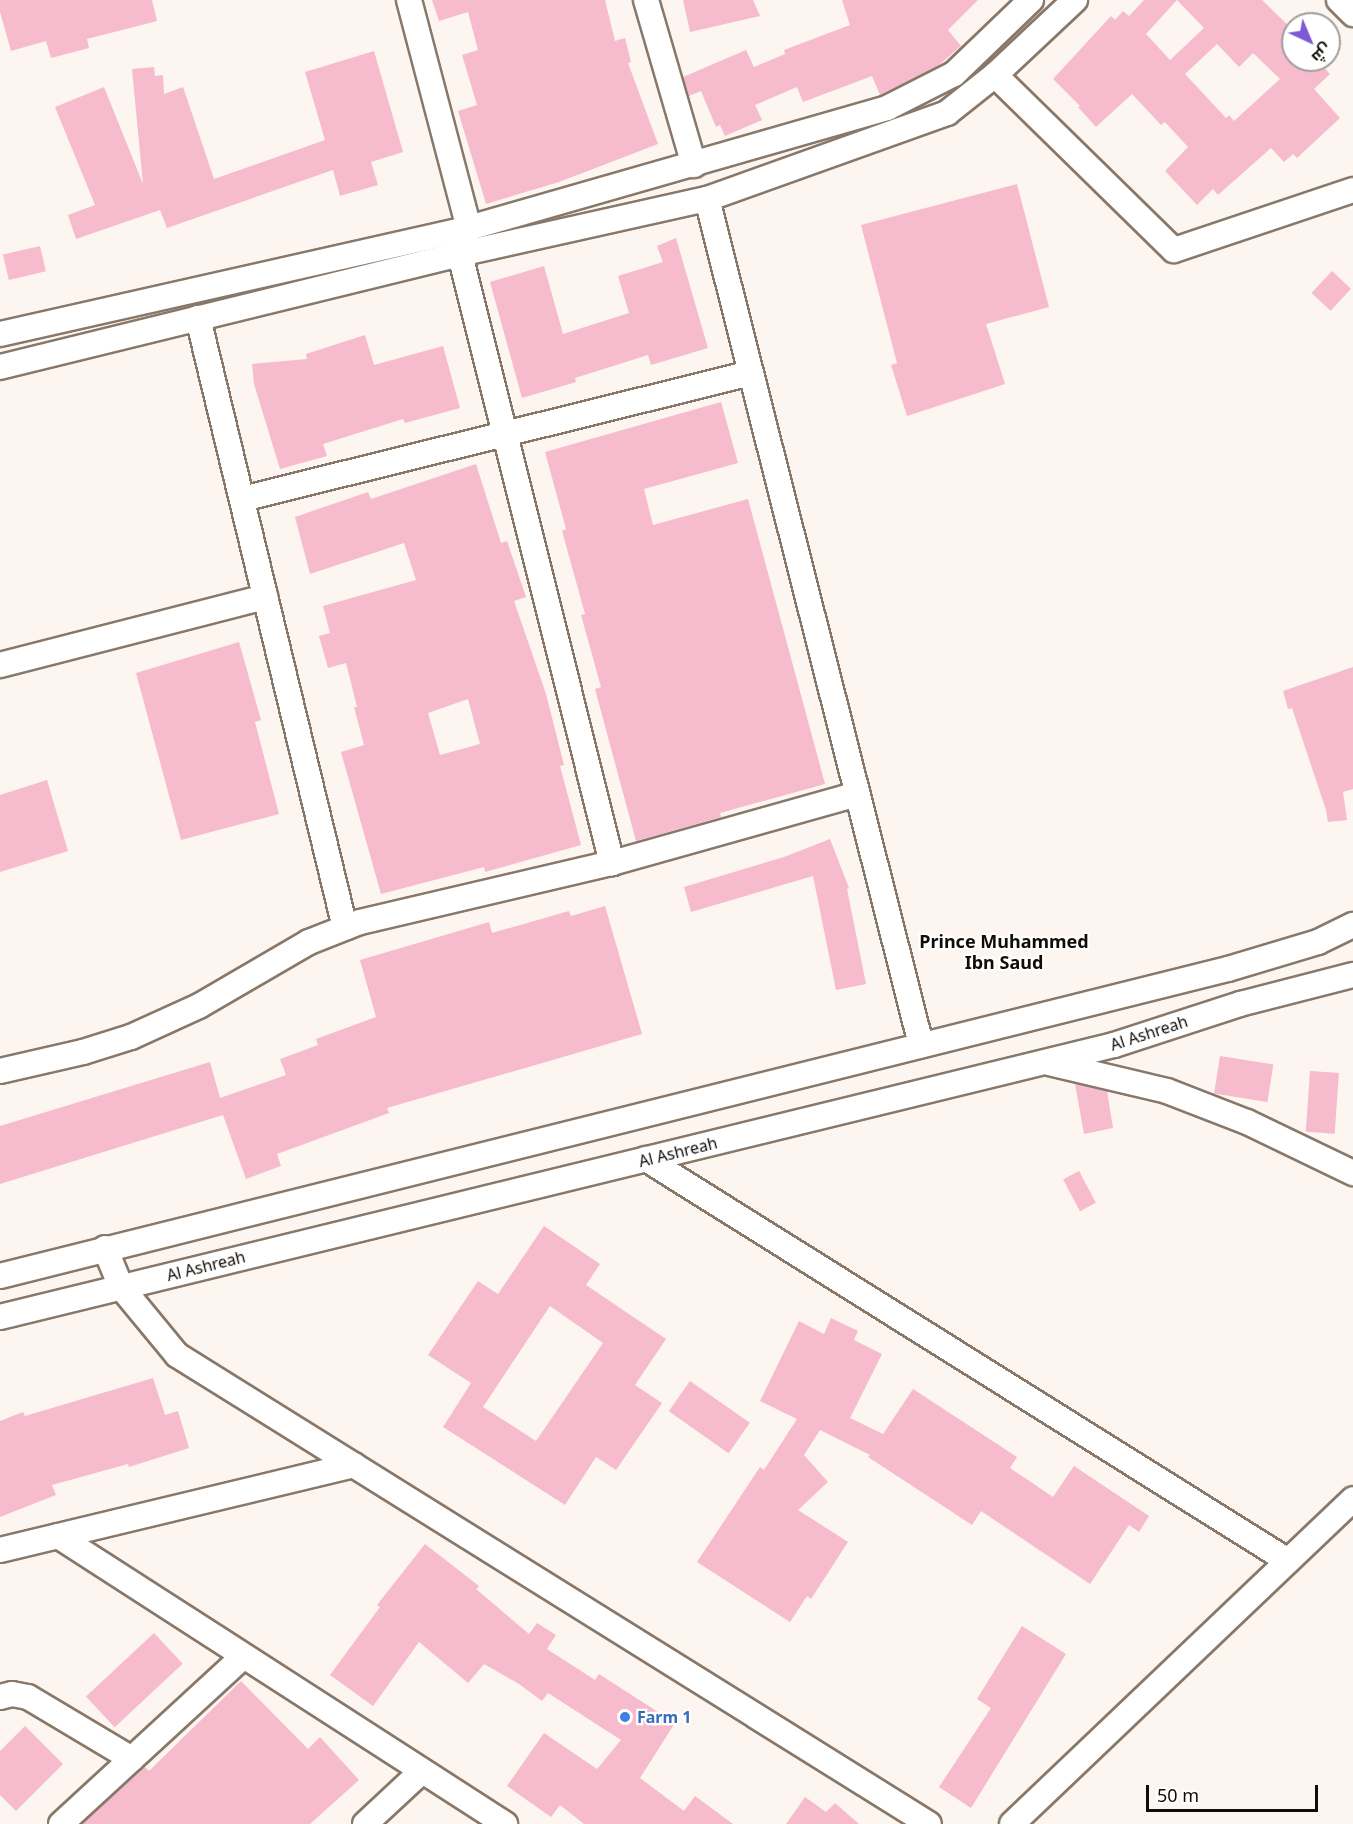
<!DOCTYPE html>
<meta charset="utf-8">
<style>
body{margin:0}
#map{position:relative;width:1353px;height:1824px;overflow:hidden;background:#fdf5ef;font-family:"Noto Sans",Cairo,sans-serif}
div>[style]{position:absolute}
.building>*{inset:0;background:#f6bbcd;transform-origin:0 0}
.roads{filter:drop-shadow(2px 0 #88786a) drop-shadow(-2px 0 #88786a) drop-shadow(0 2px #88786a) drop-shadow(0 -2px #88786a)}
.minor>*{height:24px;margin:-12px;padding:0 12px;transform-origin:12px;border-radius:12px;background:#fff}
.dots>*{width:16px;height:16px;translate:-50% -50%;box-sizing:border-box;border:3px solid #fff;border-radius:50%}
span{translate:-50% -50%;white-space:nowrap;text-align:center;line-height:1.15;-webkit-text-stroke:4.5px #fff;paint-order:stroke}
.street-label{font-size:16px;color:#120c07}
.shop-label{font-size:16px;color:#366cbe;font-weight:700}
.left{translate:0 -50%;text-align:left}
.neighbourhood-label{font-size:18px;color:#120c07;font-weight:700}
.north{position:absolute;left:1281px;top:12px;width:60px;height:60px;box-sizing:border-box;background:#fff;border:2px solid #a09e9c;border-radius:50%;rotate:136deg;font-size:16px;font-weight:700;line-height:24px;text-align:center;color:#120c07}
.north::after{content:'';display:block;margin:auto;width:21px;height:27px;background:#7d5ad4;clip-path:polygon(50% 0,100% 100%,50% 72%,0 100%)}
.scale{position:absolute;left:1146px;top:1785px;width:172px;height:27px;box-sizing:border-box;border:3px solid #120c07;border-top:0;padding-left:8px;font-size:18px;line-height:21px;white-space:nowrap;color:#120c07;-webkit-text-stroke:4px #fff;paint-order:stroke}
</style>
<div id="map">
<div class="building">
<div style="clip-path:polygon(0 0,152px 0,157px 21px,87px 39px,89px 48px,51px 58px,46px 41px,11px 51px,0 12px)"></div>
<div style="clip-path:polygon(432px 0,605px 0,615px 41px,625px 38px,631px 62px,628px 63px,658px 144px,559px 182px,486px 204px,458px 111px,477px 105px,462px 55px,478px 50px,468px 12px,439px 21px)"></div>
<div style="clip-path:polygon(683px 0,753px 0,760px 16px,690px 32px)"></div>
<div style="clip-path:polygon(842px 0,978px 0,948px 30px,961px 46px,938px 66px,880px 95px,872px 76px,803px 102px,797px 87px,755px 105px,762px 120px,725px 136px,720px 125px,716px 127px,701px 91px,689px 96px,683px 77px,746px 50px,754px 67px,785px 54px,784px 50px,850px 25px)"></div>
<div style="clip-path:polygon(evenodd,1144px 0,1262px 0,1293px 30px,1293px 60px,1317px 60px,1330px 74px,1314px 89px,1340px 118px,1297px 158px,1293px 154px,1284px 162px,1271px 148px,1218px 195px,1213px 189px,1197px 205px,1165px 171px,1188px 147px,1165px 122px,1161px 125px,1132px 94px,1096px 127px,1078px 107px,1080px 106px,1053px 79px,1111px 16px,1115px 20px,1123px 11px,1129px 16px,1144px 0,1177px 0,1204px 28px,1170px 60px,1146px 34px,1177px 0,1144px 0,1217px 44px,1239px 67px,1253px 53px,1280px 79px,1234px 121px,1229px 115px,1226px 118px,1185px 74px,1217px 44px)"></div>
<div style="clip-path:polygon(374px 51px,403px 152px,371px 162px,378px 185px,340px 196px,333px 170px,167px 228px,160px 210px,76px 239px,68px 215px,95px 205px,55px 107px,104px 87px,143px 184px,132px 69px,154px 67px,155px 76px,163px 75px,164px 94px,183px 87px,214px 179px,325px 140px,305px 72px)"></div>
<div style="clip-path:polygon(1017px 184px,1049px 307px,986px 324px,1005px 384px,907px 416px,891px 365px,897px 363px,861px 225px)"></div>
<div style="clip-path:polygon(676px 238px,708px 348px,651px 365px,648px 355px,575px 378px,576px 382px,522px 398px,490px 282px,544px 266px,563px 334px,629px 313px,618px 276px,663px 262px,657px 246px)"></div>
<div style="left:40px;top:246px;width:26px;height:38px;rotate:77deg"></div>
<div style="left:1332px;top:271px;width:26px;height:30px;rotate:43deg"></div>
<div style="clip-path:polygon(365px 335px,374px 365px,443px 346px,460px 408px,405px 423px,403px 419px,323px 444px,327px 456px,280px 469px,254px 384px,252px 364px,307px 359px,306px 354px)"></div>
<div style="clip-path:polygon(721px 402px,738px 463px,644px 489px,653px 525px,748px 499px,825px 784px,720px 813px,721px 817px,636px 841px,595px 689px,601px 687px,581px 615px,585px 614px,562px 531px,566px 529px,545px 452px)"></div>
<div style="clip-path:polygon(evenodd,476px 464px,501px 543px,507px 541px,526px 597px,514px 601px,546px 694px,564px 765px,560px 766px,581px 845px,485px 872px,484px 867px,381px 894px,341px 752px,364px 745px,354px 707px,357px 707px,346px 663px,328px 668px,319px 636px,330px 633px,323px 606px,416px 580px,404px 543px,310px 574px,295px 517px,368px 492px,371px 499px,476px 464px,468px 699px,480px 744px,440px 755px,428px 713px,468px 699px)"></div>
<div style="clip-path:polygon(239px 642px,261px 720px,255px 722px,279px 814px,181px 840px,136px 673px)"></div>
<div style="clip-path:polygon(1353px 667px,1353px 789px,1343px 792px,1347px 820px,1328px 822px,1326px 810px,1292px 708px,1288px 709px,1283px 691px)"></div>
<div style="clip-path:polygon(47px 780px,68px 851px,0 872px,0 795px)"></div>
<div style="clip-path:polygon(830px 839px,849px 888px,847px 889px,866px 984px,836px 990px,813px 876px,691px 912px,684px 887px,784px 857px)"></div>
<div style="clip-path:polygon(605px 906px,642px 1034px,387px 1108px,389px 1113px,277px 1154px,281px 1166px,246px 1179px,223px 1115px,0 1184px,0 1126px,210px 1062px,220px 1098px,286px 1075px,280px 1059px,318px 1045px,316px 1039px,376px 1017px,360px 960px,489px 922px,492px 933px,569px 911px,571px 916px)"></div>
<div style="left:1220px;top:1056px;width:54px;height:38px;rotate:9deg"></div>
<div style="left:1310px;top:1071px;width:29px;height:61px;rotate:4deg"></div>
<div style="clip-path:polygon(1075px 1084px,1107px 1091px,1113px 1128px,1084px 1134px)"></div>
<div style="left:1079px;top:1171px;width:36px;height:18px;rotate:62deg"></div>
<div style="clip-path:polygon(evenodd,544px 1226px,600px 1264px,586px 1285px,666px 1339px,635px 1385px,662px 1403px,616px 1470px,596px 1457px,565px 1505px,443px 1427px,471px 1383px,428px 1355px,478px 1281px,498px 1294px,544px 1226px,550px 1306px,603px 1343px,536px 1441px,483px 1407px,550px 1306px)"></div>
<div style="clip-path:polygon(831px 1318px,858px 1331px,854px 1340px,882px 1354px,850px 1418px,883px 1434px,913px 1389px,1017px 1457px,1010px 1468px,1053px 1497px,1074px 1466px,1149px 1516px,1139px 1532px,1129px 1525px,1090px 1584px,981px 1511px,972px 1525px,868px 1457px,870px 1455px,820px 1430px,804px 1455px,828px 1482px,798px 1510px,848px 1542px,811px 1599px,807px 1596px,790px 1622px,697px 1562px,760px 1467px,764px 1470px,797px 1419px,760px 1401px,799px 1321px,824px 1334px)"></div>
<div style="clip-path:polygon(153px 1378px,165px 1415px,178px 1411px,189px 1448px,129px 1467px,128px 1464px,52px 1485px,56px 1495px,0 1517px,0 1421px,23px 1412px,25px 1416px)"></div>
<div style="left:690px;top:1381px;width:73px;height:37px;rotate:35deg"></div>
<div style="clip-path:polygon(425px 1544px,479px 1586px,476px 1589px,529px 1634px,537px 1623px,556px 1635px,547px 1649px,595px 1680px,599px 1674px,675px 1723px,640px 1778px,684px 1811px,695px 1796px,733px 1824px,584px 1824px,560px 1805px,551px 1817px,507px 1786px,544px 1733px,597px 1769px,621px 1740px,548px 1693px,542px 1701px,519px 1684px,484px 1664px,468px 1683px,419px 1642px,373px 1706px,330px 1675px,380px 1607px,377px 1605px)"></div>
<div style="clip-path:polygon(1022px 1626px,1066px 1654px,971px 1808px,939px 1787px,991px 1708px,977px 1699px)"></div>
<div style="left:154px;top:1633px;width:42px;height:93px;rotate:47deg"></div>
<div style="clip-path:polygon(241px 1681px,308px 1749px,320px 1737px,359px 1780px,310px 1824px,82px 1824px,145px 1767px,149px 1771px)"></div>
<div style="clip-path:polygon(25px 1726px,63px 1764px,16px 1811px,0 1795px,0 1751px)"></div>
<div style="clip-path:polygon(805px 1797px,826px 1812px,835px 1803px,859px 1824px,786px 1824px)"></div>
</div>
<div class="roads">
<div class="minor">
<div style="left:409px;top:0;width:236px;rotate:75.3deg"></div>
<div style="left:646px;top:0;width:172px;rotate:73.8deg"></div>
<div style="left:1339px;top:0;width:20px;rotate:45deg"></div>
<div style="left:995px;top:75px;width:250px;rotate:44.4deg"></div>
<div style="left:1174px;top:250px;width:189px;rotate:-18.5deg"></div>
<div style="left:707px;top:199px;width:873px;rotate:75.8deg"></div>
<div style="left:460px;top:254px;width:628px;rotate:75.99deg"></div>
<div style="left:198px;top:318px;width:627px;rotate:76.45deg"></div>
<div style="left:0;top:334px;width:481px;rotate:-12.7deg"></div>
<div style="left:469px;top:228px;width:435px;rotate:-16deg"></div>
<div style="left:887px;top:108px;width:75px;rotate:-26.9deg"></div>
<div style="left:954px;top:74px;width:107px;rotate:-43.9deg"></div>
<div style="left:0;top:367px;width:474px;rotate:-13.8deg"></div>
<div style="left:460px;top:254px;width:253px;rotate:-12.6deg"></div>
<div style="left:707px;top:199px;width:255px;rotate:-19.7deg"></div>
<div style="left:947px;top:113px;width:61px;rotate:-38.4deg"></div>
<div style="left:995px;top:75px;width:110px;rotate:-43.2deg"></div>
<div style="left:242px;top:499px;width:524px;rotate:-13.9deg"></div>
<div style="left:0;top:665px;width:274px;rotate:-14.4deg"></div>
<div style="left:1049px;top:1063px;width:121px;rotate:13.3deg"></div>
<div style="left:1167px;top:1091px;width:86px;rotate:21.2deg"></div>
<div style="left:1247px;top:1122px;width:118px;rotate:25.7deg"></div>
<div style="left:0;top:1071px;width:85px;rotate:-12.9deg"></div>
<div style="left:83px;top:1052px;width:50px;rotate:-17.4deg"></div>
<div style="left:131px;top:1037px;width:75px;rotate:-24.5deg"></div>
<div style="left:199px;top:1006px;width:127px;rotate:-30.2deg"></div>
<div style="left:309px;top:942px;width:55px;rotate:-21.4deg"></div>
<div style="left:360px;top:922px;width:259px;rotate:-13.2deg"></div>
<div style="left:612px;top:863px;width:255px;rotate:-15.7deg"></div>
<div style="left:646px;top:1159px;width:757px;rotate:32.05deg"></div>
<div style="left:105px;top:1248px;width:42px;rotate:67.7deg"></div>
<div style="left:121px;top:1287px;width:88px;rotate:50.5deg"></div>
<div style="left:177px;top:1355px;width:886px;rotate:31.95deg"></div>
<div style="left:0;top:1276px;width:1266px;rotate:-14.04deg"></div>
<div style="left:1228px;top:969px;width:94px;rotate:-16.7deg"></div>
<div style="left:1318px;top:942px;width:39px;rotate:-26deg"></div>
<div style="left:0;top:1317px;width:1147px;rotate:-13.72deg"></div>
<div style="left:1114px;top:1045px;width:133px;rotate:-18deg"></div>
<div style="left:1240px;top:1004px;width:117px;rotate:-14.4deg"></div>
<div style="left:58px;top:1536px;width:532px;rotate:32.79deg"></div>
<div style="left:0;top:1550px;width:364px;rotate:-13.5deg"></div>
<div style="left:0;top:1697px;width:12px;rotate:-14deg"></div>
<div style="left:12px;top:1694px;width:16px;rotate:11deg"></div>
<div style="left:28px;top:1697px;width:121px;rotate:30.8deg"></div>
<div style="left:61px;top:1824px;width:248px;rotate:-42.6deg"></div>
<div style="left:365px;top:1824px;width:78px;rotate:-42.9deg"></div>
<div style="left:1012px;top:1824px;width:471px;rotate:-43.6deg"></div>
</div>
</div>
<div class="dots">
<div style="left:625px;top:1717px;background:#3f7fe0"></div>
</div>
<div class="street-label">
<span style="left:1149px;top:1033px;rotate:-18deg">Al Ashreah</span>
<span style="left:678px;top:1152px;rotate:-14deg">Al Ashreah</span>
<span style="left:206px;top:1266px;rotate:-14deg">Al Ashreah</span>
</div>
<div class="shop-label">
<span class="left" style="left:637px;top:1717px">Farm 1</span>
</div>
<div class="neighbourhood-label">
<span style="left:1004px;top:952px">Prince Muhammed<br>Ibn Saud</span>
</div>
<div class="north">ش</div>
<div class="scale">50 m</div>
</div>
